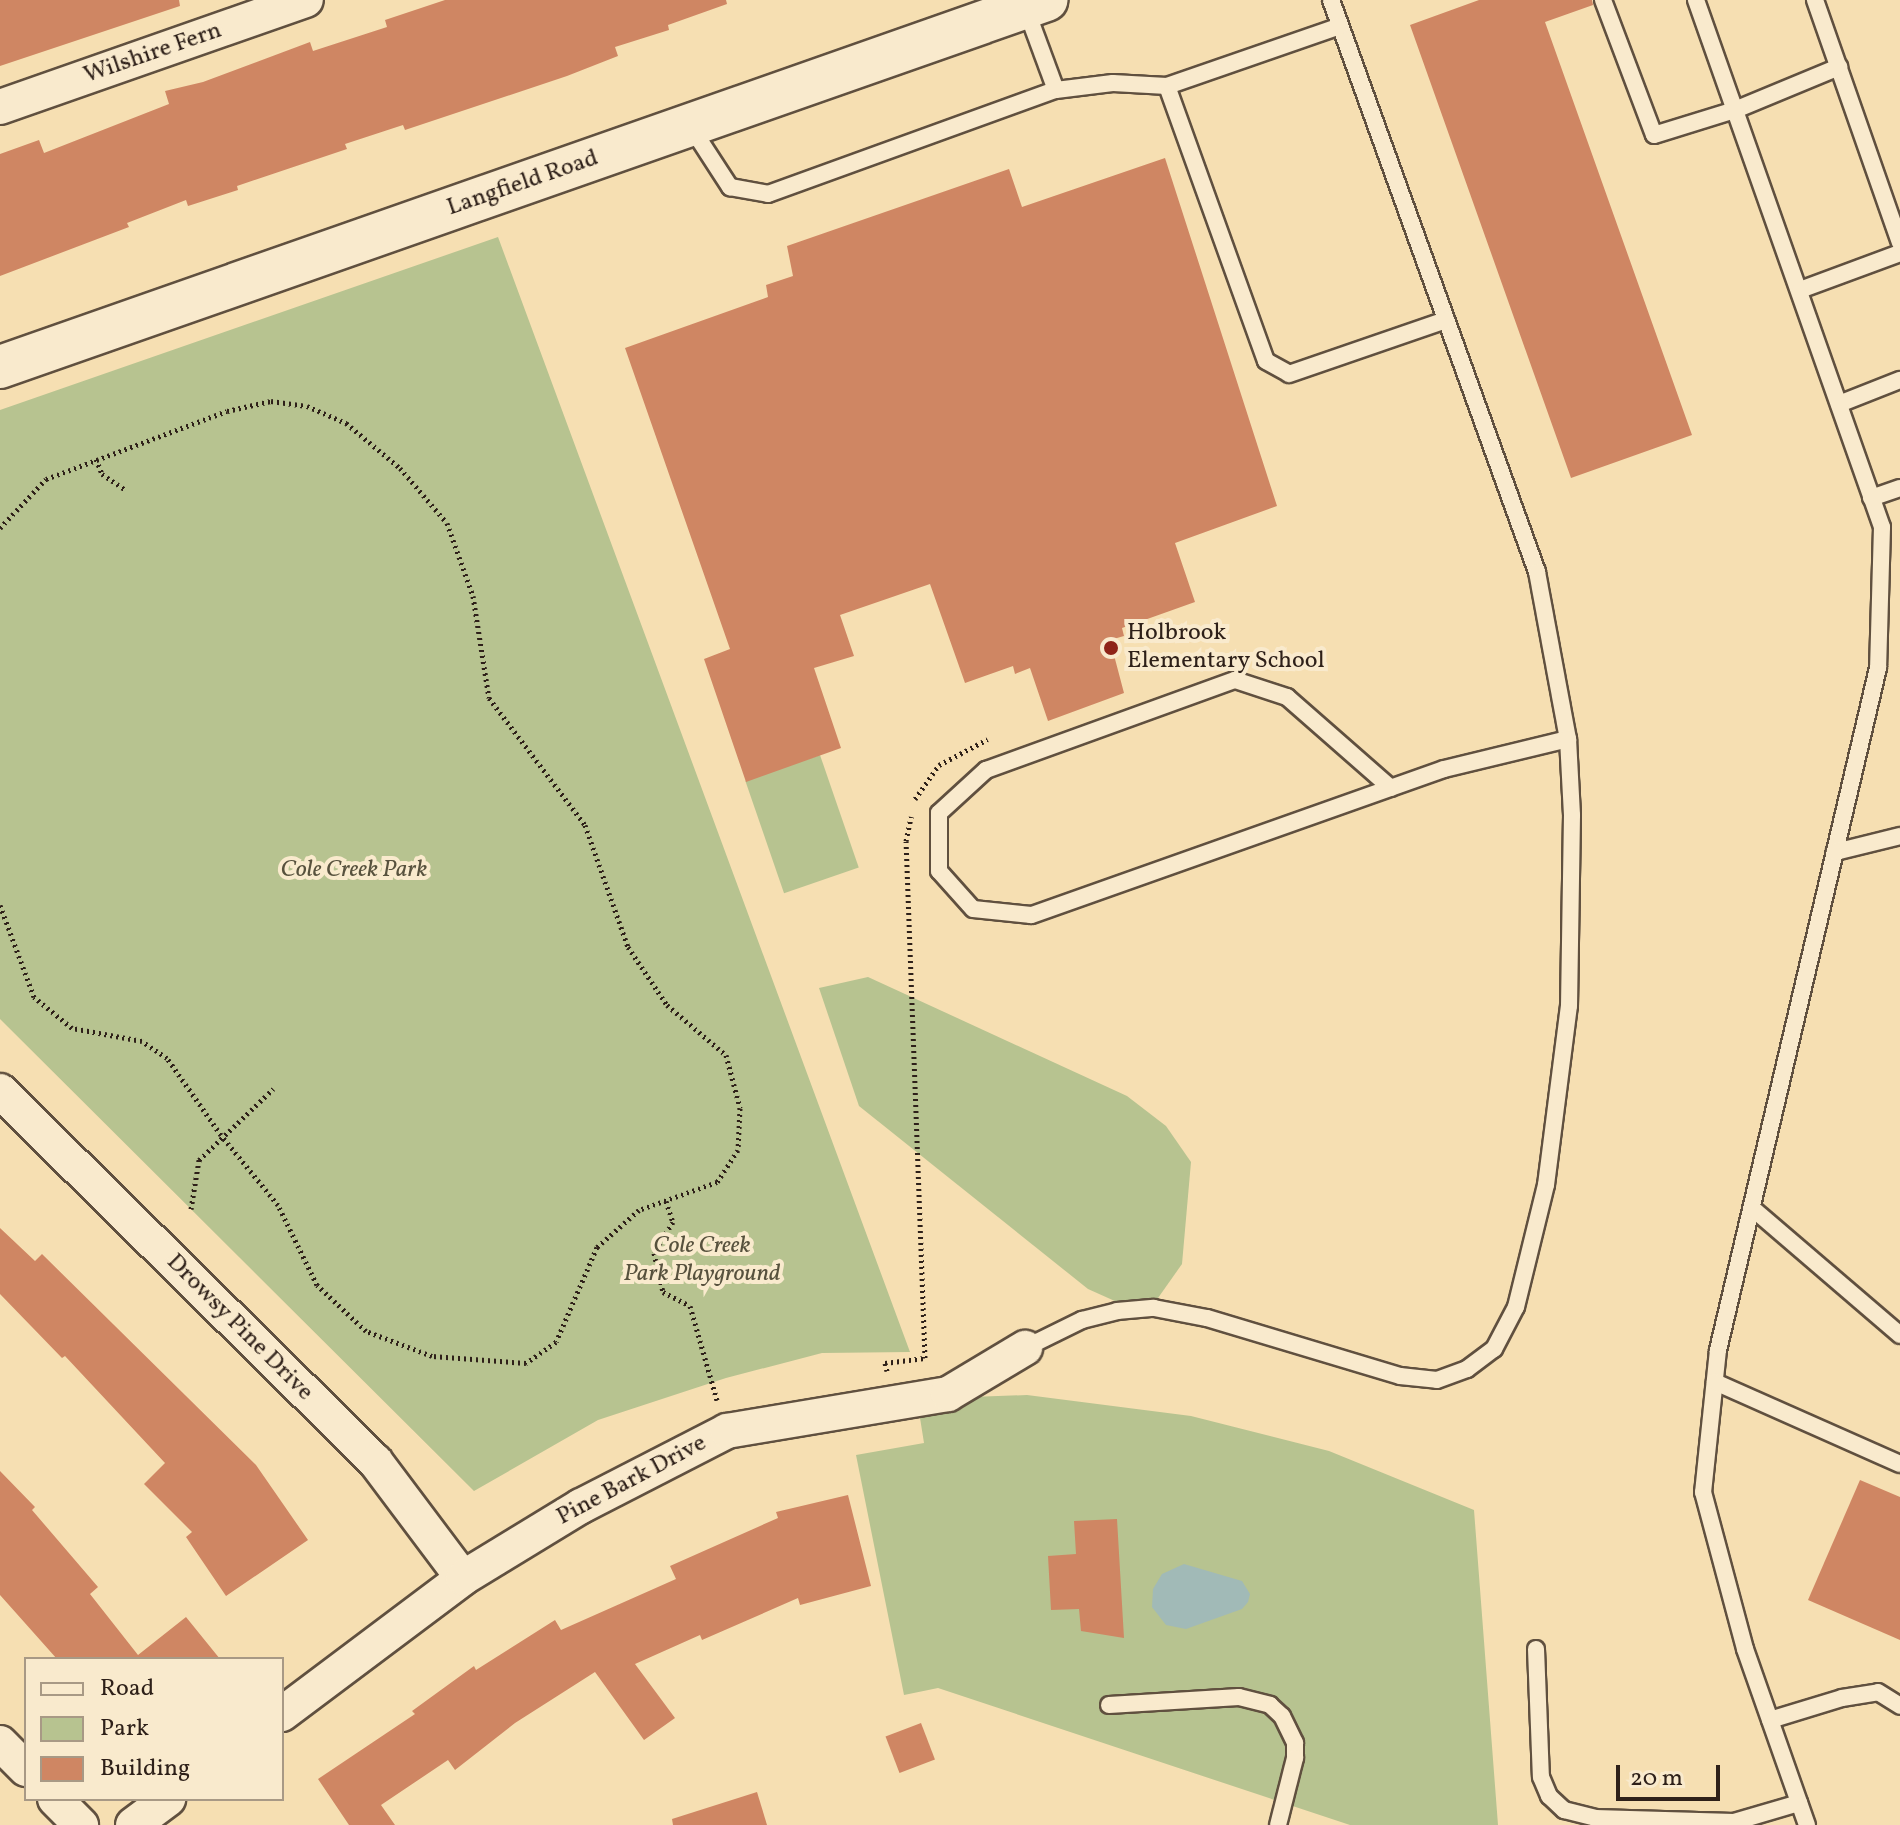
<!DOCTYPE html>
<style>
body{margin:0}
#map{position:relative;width:1900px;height:1825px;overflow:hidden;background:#f6dfb2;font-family:Vollkorn,serif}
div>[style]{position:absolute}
.green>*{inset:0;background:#b7c390;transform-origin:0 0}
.water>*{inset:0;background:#a1bab7}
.building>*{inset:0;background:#cf8663;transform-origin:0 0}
.path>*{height:5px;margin-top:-2.5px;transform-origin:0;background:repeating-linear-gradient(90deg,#2e2019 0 2px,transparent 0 6px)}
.roads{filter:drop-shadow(2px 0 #60503f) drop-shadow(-2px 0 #60503f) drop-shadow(0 2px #60503f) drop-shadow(0 -2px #60503f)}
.service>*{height:16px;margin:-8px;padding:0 8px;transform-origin:8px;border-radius:8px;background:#f9eacd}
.minor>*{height:34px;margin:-17px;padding:0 17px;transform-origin:17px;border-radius:17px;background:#f9eacd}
.tertiary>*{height:42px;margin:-21px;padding:0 21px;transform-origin:21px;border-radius:21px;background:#f9eacd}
.dots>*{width:22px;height:22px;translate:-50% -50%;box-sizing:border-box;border:4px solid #f9eacd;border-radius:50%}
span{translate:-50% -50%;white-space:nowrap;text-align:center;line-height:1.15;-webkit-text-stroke:8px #f9eacd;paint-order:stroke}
.street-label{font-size:24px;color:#2e2019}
.poi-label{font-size:24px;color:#2e2019}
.left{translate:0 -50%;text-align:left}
.park-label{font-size:24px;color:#57513d;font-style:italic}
.legend{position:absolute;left:24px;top:1657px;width:260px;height:144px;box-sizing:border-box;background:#f9eacd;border:2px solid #a89985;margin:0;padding:10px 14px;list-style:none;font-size:24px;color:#2e2019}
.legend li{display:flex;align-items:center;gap:16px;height:40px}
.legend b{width:40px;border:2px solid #a89985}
.scale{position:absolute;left:1616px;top:1765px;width:104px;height:36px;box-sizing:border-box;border:4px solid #2e2019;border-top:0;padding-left:10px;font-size:24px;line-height:28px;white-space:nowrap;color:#2e2019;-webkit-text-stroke:6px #f9eacd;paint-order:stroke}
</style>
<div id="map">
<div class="green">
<div style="clip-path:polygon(498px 237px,910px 1352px,822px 1353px,726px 1378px,598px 1420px,474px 1491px,0 1019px,0 410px)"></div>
<div style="left:820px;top:755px;width:119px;height:79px;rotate:71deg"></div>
<div style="clip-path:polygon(868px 977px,1127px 1096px,1166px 1126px,1191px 1162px,1182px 1264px,1146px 1315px,1088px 1289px,859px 1106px,819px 988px)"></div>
<div style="clip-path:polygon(1027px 1395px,1191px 1416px,1329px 1451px,1474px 1510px,1498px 1825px,1350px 1825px,938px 1688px,904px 1695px,856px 1455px,924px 1443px,917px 1399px)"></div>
</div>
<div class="water">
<div style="clip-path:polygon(1184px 1564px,1242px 1581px,1250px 1594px,1248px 1602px,1242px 1609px,1186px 1629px,1166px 1625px,1152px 1607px,1153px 1589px,1162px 1574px)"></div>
</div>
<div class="building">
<div style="clip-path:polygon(0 0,179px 0,180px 6px,0 66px)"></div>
<div style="clip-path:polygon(445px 0,726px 0,727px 4px,668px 25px,669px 30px,615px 47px,618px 56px,567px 76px,405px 130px,403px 125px,345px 144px,347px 149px,237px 186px,238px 190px,188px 206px,186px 200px,127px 223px,129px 227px,0 276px,0 154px,39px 140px,44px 153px,169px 104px,165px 91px,203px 82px,310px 42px,313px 51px,387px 27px,385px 20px)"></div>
<div style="clip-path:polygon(1479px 0,1592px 0,1593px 5px,1545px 22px,1692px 435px,1571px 478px,1410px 25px)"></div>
<div style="clip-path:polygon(1165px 158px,1277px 506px,1175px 543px,1195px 602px,1122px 628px,1124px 636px,1110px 640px,1124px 693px,1048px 721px,1030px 668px,1015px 674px,1013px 666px,965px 683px,930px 584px,840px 615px,854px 656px,814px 668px,841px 748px,746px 782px,704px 659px,730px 649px,625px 348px,768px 297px,766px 285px,793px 276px,787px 246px,1009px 169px,1022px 207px)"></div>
<div style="clip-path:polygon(0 1228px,35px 1261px,42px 1254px,256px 1465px,308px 1540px,226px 1596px,186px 1537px,192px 1532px,144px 1484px,165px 1463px,65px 1356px,62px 1358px,0 1294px)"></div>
<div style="clip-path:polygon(0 1471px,35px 1507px,32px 1510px,98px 1587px,90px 1594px,138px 1655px,186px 1617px,220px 1659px,57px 1659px,0 1595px)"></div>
<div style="clip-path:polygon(1860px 1480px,1900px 1497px,1900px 1640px,1808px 1600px)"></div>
<div style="clip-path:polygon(848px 1495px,871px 1586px,800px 1605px,798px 1598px,702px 1640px,700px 1635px,635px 1664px,675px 1718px,644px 1740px,595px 1672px,515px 1723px,455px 1770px,448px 1760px,381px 1805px,395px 1825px,349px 1825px,318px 1779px,415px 1714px,412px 1711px,474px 1666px,476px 1670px,555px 1620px,561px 1630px,676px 1579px,670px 1566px,778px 1518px,776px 1512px)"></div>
<div style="clip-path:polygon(1117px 1519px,1124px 1638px,1081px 1631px,1079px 1609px,1051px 1610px,1048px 1556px,1076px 1554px,1074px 1521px)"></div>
<div style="left:921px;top:1723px;width:39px;height:38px;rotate:69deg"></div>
<div style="clip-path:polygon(757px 1792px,767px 1825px,673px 1825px,672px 1819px)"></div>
</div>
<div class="path">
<div style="left:96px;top:459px;width:16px;rotate:68deg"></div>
<div style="left:102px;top:474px;width:29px;rotate:34deg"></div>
<div style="left:0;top:528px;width:67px;rotate:-46.8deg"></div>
<div style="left:46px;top:479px;width:193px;rotate:-20.6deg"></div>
<div style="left:227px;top:411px;width:45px;rotate:-12.8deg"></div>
<div style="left:271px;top:401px;width:36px;rotate:8deg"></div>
<div style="left:307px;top:406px;width:43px;rotate:23.6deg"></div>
<div style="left:346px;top:423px;width:70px;rotate:39.8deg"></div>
<div style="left:400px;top:468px;width:72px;rotate:49.5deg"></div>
<div style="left:447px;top:523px;width:77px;rotate:70.4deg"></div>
<div style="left:473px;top:596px;width:103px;rotate:81.1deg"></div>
<div style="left:489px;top:698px;width:159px;rotate:52.9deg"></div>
<div style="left:585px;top:825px;width:129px;rotate:70.6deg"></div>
<div style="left:628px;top:947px;width:70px;rotate:56.1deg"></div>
<div style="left:667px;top:1005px;width:77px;rotate:40.3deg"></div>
<div style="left:726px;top:1055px;width:55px;rotate:75.2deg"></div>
<div style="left:740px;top:1108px;width:42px;rotate:92.7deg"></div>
<div style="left:738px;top:1150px;width:38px;rotate:123deg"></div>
<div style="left:717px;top:1182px;width:83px;rotate:160.3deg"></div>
<div style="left:639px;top:1210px;width:56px;rotate:138.6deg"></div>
<div style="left:597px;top:1247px;width:103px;rotate:113.3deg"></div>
<div style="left:556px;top:1342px;width:37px;rotate:145deg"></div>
<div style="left:526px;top:1363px;width:94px;rotate:-175.7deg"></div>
<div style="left:432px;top:1356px;width:71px;rotate:-159.3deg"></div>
<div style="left:366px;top:1331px;width:67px;rotate:-136.8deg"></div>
<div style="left:317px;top:1285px;width:89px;rotate:-116deg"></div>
<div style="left:278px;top:1205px;width:90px;rotate:-129.2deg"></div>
<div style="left:221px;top:1135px;width:94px;rotate:-125deg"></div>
<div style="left:167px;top:1058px;width:30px;rotate:-146deg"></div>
<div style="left:142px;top:1041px;width:71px;rotate:-169.5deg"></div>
<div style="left:72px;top:1028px;width:49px;rotate:-140.8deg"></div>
<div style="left:34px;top:997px;width:98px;rotate:-110.3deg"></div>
<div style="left:915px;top:799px;width:42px;rotate:-54.8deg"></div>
<div style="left:939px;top:765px;width:55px;rotate:-28deg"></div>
<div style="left:666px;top:1201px;width:22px;rotate:72deg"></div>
<div style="left:673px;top:1222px;width:36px;rotate:122deg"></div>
<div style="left:654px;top:1253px;width:40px;rotate:77deg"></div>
<div style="left:663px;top:1292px;width:30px;rotate:27deg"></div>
<div style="left:690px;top:1306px;width:98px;rotate:74deg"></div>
<div style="left:191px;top:1209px;width:50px;rotate:-80.7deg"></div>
<div style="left:199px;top:1160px;width:103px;rotate:-43.8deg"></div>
<div style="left:887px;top:1371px;width:8px;rotate:-104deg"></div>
<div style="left:885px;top:1363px;width:40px;rotate:-7.1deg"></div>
<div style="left:925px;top:1358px;width:517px;rotate:-92.1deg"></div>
<div style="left:906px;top:841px;width:25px;rotate:-78deg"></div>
</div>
<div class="roads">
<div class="service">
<div style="left:1331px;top:0;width:608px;rotate:70.19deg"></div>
<div style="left:1537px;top:572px;width:170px;rotate:79.5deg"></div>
<div style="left:1568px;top:739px;width:128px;rotate:166.4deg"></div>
<div style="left:1444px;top:769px;width:438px;rotate:160.5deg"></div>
<div style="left:1031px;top:915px;width:58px;rotate:-174.1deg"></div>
<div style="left:973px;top:909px;width:51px;rotate:-131.8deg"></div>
<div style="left:939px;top:871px;width:58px;rotate:-90deg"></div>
<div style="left:939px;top:813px;width:64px;rotate:-42.5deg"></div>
<div style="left:986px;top:770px;width:265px;rotate:-19.9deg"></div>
<div style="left:1235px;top:680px;width:55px;rotate:18.1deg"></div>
<div style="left:1287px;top:697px;width:138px;rotate:41.2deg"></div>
<div style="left:1603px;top:0;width:144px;rotate:69.3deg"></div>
<div style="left:1654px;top:135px;width:85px;rotate:-17.2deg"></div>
<div style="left:1735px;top:110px;width:113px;rotate:-22.5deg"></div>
<div style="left:1696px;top:0;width:559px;rotate:70.56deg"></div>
<div style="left:1882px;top:527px;width:141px;rotate:91.6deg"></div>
<div style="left:1878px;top:668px;width:701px;rotate:103.2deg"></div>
<div style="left:1718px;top:1350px;width:143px;rotate:96deg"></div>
<div style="left:1703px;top:1492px;width:163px;rotate:75deg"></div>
<div style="left:1745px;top:1649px;width:187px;rotate:70.6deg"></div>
<div style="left:1815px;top:0;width:257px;rotate:70.7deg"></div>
<div style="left:1026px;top:9px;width:86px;rotate:69.7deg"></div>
<div style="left:1167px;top:86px;width:292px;rotate:70.2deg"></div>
<div style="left:1266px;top:361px;width:26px;rotate:29deg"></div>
<div style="left:1289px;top:374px;width:166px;rotate:-19deg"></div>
<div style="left:691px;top:127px;width:72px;rotate:57deg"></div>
<div style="left:730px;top:187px;width:39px;rotate:10deg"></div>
<div style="left:768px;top:194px;width:306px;rotate:-19.9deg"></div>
<div style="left:1056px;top:90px;width:57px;rotate:-7deg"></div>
<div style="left:1113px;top:83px;width:54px;rotate:3.2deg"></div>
<div style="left:1167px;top:86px;width:183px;rotate:-19.1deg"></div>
<div style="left:1800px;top:290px;width:107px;rotate:-20.3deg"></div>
<div style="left:1839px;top:404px;width:66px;rotate:-21.5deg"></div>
<div style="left:1871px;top:498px;width:31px;rotate:-19deg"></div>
<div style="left:1835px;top:852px;width:67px;rotate:-13.8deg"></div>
<div style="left:1752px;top:1208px;width:195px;rotate:40.6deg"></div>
<div style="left:1025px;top:1348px;width:64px;rotate:-26.2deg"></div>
<div style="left:1082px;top:1320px;width:36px;rotate:-14deg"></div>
<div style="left:1117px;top:1311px;width:37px;rotate:-5deg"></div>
<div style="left:1154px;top:1308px;width:54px;rotate:10.7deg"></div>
<div style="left:1207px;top:1318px;width:202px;rotate:16.7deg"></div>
<div style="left:1400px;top:1376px;width:37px;rotate:6deg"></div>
<div style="left:1437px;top:1380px;width:32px;rotate:-20deg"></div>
<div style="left:1467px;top:1369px;width:34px;rotate:-37deg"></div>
<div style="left:1494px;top:1349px;width:47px;rotate:-62.4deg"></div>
<div style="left:1516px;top:1307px;width:126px;rotate:-76.2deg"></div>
<div style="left:1546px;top:1185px;width:180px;rotate:-82.7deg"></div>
<div style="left:1569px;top:1006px;width:191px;rotate:-89.1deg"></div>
<div style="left:1572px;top:815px;width:76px;rotate:-93deg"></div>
<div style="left:1715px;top:1382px;width:202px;rotate:23.9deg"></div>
<div style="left:1536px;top:1649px;width:128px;rotate:87.8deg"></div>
<div style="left:1541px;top:1777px;width:21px;rotate:67deg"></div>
<div style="left:1549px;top:1796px;width:21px;rotate:43deg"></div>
<div style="left:1564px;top:1810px;width:32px;rotate:14deg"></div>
<div style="left:1595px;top:1818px;width:139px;rotate:1.6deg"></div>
<div style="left:1734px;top:1822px;width:68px;rotate:-16.3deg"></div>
<div style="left:1109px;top:1705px;width:130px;rotate:-3.5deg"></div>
<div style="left:1239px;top:1697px;width:32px;rotate:14deg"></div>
<div style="left:1270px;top:1705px;width:16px;rotate:43deg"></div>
<div style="left:1282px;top:1716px;width:30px;rotate:64deg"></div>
<div style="left:1295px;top:1743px;width:15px;rotate:90deg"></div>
<div style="left:1295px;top:1758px;width:69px;rotate:104.2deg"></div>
<div style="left:1770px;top:1720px;width:75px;rotate:-17deg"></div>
<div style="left:1842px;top:1698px;width:36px;rotate:-9deg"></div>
<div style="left:1878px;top:1692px;width:26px;rotate:32deg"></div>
</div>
<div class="minor">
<div style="left:0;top:107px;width:324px;rotate:-19.3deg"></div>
<div style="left:0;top:1091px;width:527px;rotate:44.62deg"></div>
<div style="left:375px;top:1461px;width:146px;rotate:53.1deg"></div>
<div style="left:282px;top:1714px;width:226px;rotate:-36.9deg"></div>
<div style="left:463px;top:1578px;width:138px;rotate:-31.4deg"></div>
<div style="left:581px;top:1506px;width:164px;rotate:-27.2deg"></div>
<div style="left:727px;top:1431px;width:224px;rotate:-9.5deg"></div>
<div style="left:948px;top:1394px;width:90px;rotate:-30.9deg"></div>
<div style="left:0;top:1743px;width:37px;rotate:45deg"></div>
<div style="left:55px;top:1799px;width:37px;rotate:45deg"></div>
<div style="left:133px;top:1825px;width:44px;rotate:-36.6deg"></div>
</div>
<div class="tertiary">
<div style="left:0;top:367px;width:1109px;rotate:-19.33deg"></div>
</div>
</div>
<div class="dots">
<div style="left:1111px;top:648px;background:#8f2418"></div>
</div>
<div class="street-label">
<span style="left:153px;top:54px;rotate:-19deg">Wilshire Fern</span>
<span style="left:523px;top:184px;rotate:-19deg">Langfield Road</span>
<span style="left:239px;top:1328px;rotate:45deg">Drowsy Pine Drive</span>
<span style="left:632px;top:1481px;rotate:-28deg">Pine Bark Drive</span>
</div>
<div class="poi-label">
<span class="left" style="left:1127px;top:648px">Holbrook<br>Elementary School</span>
</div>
<div class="park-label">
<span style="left:354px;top:871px">Cole Creek Park</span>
<span style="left:702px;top:1261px">Cole Creek<br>Park Playground</span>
</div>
<ul class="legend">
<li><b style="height:10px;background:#f9eacd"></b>Road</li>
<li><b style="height:22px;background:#b7c390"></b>Park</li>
<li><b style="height:22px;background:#cf8663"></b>Building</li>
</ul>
<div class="scale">20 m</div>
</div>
